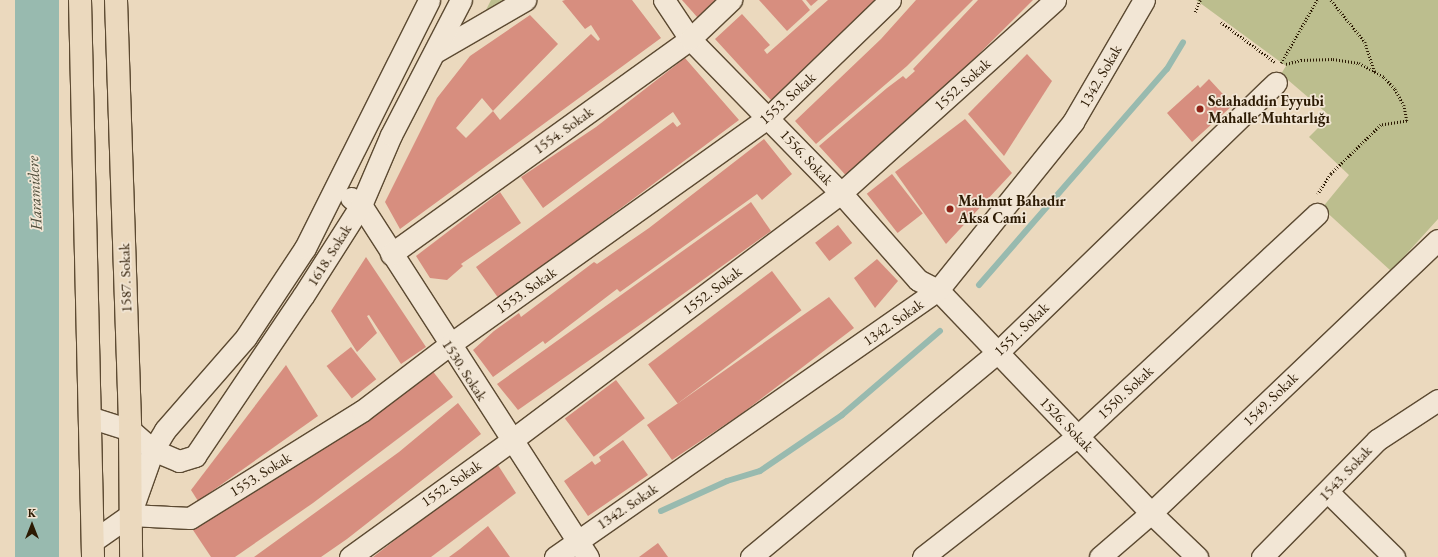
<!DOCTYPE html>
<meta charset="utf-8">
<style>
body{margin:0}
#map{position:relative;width:1438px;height:557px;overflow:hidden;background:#ebd9be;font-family:"EB Garamond",serif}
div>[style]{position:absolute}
.green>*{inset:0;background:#bcbe8e}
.water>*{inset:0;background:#98baaf;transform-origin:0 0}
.stream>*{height:6px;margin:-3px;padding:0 3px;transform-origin:3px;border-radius:3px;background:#98baaf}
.building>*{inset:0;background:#d78e7f;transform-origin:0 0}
.path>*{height:2.5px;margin-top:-1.25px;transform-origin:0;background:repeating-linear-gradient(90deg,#2c1a03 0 1px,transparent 0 3px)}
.roads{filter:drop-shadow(1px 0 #5c4a32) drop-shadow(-1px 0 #5c4a32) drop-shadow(0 1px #5c4a32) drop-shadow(0 -1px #5c4a32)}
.minor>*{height:21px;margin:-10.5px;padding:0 10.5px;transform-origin:10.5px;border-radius:10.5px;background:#f2e6d5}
.major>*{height:22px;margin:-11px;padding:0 11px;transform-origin:11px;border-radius:11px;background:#ebd9be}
.dots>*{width:11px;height:11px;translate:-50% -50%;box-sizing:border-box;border:2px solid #f2e6d5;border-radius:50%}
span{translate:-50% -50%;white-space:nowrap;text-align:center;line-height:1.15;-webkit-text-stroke:3.5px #f2e6d5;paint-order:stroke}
.street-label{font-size:15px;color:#2c1a03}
.poi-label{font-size:15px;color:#2c1a03;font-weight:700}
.left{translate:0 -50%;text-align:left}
.water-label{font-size:16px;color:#4c4a37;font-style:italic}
.north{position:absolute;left:12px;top:505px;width:40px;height:40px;-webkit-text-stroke:3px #f2e6d5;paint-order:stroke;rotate:0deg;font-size:11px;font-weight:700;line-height:16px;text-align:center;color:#2c1a03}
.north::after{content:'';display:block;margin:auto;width:14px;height:18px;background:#2c1a03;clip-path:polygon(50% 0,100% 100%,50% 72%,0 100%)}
</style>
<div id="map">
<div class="green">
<div style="clip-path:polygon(491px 0,505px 0,485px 12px)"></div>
<div style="clip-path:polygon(1196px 0,1438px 0,1438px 219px,1391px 271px,1322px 208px,1349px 175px,1309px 137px,1330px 116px,1281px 74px,1286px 66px)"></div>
</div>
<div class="water">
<div style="left:15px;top:0;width:44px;height:557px"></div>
</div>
<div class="stream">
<div style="left:979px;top:285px;width:286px;rotate:-49deg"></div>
<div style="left:1167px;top:69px;width:31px;rotate:-59deg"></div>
<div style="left:661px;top:511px;width:72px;rotate:-24.4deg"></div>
<div style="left:727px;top:481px;width:34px;rotate:-17deg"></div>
<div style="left:760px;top:471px;width:99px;rotate:-34.3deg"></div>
<div style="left:842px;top:415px;width:129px;rotate:-40.6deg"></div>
</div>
<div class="building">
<div style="clip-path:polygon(565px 0,632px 0,661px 38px,400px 229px,385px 202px,437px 98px,470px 56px,530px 15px,558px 44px,493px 111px,482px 98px,456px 128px,466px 138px,493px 111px,500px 120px,591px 34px,598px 41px,600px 39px,591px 25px,585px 29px,562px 1px)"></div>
<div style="clip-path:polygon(682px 0,715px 0,698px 18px)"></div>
<div style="clip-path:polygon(759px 0,802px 0,810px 10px,787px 31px)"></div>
<div style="clip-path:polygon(806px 0,818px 0,811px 6px)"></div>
<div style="clip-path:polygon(828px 0,875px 0,771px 100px,715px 39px,742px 14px,770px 45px,764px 50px,767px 54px)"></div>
<div style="clip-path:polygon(916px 0,973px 0,907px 66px,816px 144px,795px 121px,881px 39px)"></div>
<div style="clip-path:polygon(978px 0,1033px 0,851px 181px,819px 146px,887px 88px,903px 76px,906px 79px,915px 71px,913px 69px)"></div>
<div style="clip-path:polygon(1027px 54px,1052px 81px,1004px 156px,968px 114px)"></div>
<div style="clip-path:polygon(685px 58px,739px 120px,499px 299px,476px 267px,673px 122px,677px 127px,681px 124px,673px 112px,543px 208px,521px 177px,596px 127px)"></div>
<div style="clip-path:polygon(1209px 79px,1233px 105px,1192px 142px,1167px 113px,1198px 85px,1200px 88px)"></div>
<div style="clip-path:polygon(965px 119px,1012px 173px,946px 244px,895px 172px)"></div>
<div style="clip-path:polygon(764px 139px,792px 174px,762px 200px,757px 194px,620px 292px,617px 289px,545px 344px,543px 341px,493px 377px,473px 350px,494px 331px,519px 313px,521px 317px,594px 262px,597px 264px,649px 228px)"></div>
<div style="left:892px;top:174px;width:50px;height:32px;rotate:52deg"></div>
<div style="clip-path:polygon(500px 192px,521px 223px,461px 264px,463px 266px,447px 280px,430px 278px,416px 256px)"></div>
<div style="clip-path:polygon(751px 202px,771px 231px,644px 322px,518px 410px,497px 384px)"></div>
<div style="left:838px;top:225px;width:23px;height:29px;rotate:52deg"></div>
<div style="clip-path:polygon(366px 257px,426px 347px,401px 364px,369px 315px,367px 316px,377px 333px,357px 352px,331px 311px)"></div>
<div style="clip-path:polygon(877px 259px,898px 281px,875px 308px,854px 278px)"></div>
<div style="left:772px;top:271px;width:49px;height:155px;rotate:53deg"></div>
<div style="clip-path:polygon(829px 297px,854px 328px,741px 414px,672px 460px,647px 425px)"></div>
<div style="left:351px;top:347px;width:41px;height:31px;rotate:52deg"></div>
<div style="clip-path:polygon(286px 365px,318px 416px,198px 501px,191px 490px)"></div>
<div style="clip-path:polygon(431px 369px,453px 397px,313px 503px,235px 557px,211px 557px,193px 530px)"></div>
<div style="left:616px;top:380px;width:48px;height:64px;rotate:53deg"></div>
<div style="clip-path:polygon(458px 403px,481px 434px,347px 539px,321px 557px,254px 557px,399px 452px)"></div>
<div style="clip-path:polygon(623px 440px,648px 475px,588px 516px,564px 481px,592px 461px,595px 465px,601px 461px,599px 457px)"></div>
<div style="clip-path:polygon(496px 462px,516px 493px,431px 557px,373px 557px)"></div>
<div style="clip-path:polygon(488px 526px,510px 557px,449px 557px,460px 549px)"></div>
<div style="clip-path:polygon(658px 543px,668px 557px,639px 557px)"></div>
</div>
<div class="path">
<div style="left:1331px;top:0;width:54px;rotate:51deg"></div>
<div style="left:1365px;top:42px;width:32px;rotate:72deg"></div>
<div style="left:1195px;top:12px;width:13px;rotate:-67deg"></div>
<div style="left:1221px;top:22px;width:67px;rotate:36.5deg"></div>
<div style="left:1281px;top:63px;width:73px;rotate:-60.3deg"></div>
<div style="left:1286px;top:64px;width:16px;rotate:-15deg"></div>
<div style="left:1301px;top:60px;width:32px;rotate:-2deg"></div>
<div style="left:1333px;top:59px;width:26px;rotate:9deg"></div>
<div style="left:1359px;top:63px;width:29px;rotate:29deg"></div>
<div style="left:1384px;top:77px;width:16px;rotate:47deg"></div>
<div style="left:1395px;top:89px;width:18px;rotate:61deg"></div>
<div style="left:1404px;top:105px;width:16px;rotate:79deg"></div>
<div style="left:1407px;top:121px;width:26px;rotate:171deg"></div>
<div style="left:1381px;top:125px;width:70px;rotate:135.6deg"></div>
<div style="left:1331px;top:174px;width:24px;rotate:123deg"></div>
</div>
<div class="roads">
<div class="minor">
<div style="left:664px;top:0;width:47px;rotate:56.3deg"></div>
<div style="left:690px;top:39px;width:216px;rotate:45.6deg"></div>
<div style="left:841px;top:193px;width:116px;rotate:48.5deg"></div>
<div style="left:918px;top:280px;width:22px;rotate:27deg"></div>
<div style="left:938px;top:290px;width:308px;rotate:46.3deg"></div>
<div style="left:1151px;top:513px;width:64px;rotate:43.7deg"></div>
<div style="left:437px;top:51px;width:102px;rotate:-30.1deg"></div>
<div style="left:351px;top:198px;width:12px;rotate:35deg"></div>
<div style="left:361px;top:205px;width:419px;rotate:57.2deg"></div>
<div style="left:391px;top:254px;width:368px;rotate:-35.7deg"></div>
<div style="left:690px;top:39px;width:57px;rotate:-43.6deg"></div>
<div style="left:89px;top:417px;width:43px;rotate:17.6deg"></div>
<div style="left:130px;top:430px;width:30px;rotate:41deg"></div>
<div style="left:153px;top:450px;width:28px;rotate:23deg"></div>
<div style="left:179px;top:461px;width:17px;rotate:-17deg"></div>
<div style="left:195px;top:456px;width:193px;rotate:-56deg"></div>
<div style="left:303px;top:296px;width:108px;rotate:-57.5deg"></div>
<div style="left:361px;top:205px;width:76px;rotate:-66.8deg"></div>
<div style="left:391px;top:135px;width:152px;rotate:-62.6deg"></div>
<div style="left:1328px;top:492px;width:93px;rotate:44.6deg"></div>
<div style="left:130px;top:515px;width:60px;rotate:2.9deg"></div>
<div style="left:190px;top:518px;width:203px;rotate:-31.9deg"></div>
<div style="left:362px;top:411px;width:109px;rotate:-37.2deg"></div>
<div style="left:449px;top:345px;width:393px;rotate:-35.5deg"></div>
<div style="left:769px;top:117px;width:168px;rotate:-44deg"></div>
<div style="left:93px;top:541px;width:45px;rotate:-35.1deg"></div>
<div style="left:130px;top:515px;width:69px;rotate:-70.5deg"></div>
<div style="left:153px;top:450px;width:23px;rotate:-59deg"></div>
<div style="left:165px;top:430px;width:123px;rotate:-48.9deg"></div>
<div style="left:246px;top:337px;width:107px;rotate:-56.5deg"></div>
<div style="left:305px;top:248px;width:277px;rotate:-63.4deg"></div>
<div style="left:350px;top:557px;width:200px;rotate:-35.8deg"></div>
<div style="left:512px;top:440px;width:411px;rotate:-36.9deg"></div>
<div style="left:841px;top:193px;width:288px;rotate:-42deg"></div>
<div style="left:555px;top:557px;width:467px;rotate:-34.9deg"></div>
<div style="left:938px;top:290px;width:216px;rotate:-51.2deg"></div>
<div style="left:1073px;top:122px;width:141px;rotate:-59.8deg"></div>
<div style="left:751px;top:557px;width:321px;rotate:-39.7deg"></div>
<div style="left:998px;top:352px;width:387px;rotate:-44.1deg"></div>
<div style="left:923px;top:557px;width:198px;rotate:-38deg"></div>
<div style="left:1079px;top:435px;width:325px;rotate:-42.9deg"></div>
<div style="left:1100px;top:557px;width:67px;rotate:-40.8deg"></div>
<div style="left:1151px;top:513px;width:396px;rotate:-43.6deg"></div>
<div style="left:1262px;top:557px;width:164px;rotate:-45.5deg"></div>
<div style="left:1377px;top:440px;width:73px;rotate:-33.3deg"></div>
</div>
<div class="major">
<div style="left:80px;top:0;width:557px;rotate:88.66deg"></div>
<div style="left:116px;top:0;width:430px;rotate:88.1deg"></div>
<div style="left:130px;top:430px;width:127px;rotate:89.5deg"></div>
</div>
</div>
<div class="dots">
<div style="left:1200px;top:109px;background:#8f2418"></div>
<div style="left:950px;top:209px;background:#8f2418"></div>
</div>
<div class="street-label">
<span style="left:1100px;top:76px;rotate:-60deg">1342. Sokak</span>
<span style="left:962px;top:84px;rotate:-42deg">1552. Sokak</span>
<span style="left:787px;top:98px;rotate:-42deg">1553. Sokak</span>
<span style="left:563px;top:130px;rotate:-36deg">1554. Sokak</span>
<span style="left:807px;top:157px;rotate:47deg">1556. Sokak</span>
<span style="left:329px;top:255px;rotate:-58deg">1618. Sokak</span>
<span style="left:125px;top:278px;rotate:-92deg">1587. Sokak</span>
<span style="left:526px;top:290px;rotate:-35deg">1553. Sokak</span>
<span style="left:712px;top:290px;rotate:-37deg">1552. Sokak</span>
<span style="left:893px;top:322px;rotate:-35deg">1342. Sokak</span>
<span style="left:1021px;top:329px;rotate:-44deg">1551. Sokak</span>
<span style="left:465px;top:370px;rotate:57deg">1530. Sokak</span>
<span style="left:1125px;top:392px;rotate:-43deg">1550. Sokak</span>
<span style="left:1270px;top:399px;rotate:-44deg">1549. Sokak</span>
<span style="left:1067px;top:424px;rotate:46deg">1526. Sokak</span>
<span style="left:1345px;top:473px;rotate:-47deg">1543. Sokak</span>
<span style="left:260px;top:474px;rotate:-32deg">1553. Sokak</span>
<span style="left:451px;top:483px;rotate:-35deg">1552. Sokak</span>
<span style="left:627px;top:506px;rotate:-34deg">1342. Sokak</span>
</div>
<div class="poi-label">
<span class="left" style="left:1208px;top:109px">Selahaddin Eyyubi<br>Mahalle Muhtarlığı</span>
<span class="left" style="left:958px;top:209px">Mahmut Bahadır<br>Aksa Cami</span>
</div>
<div class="water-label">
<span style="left:35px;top:193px;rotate:-93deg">Haramidere</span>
</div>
<div class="north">K</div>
</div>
